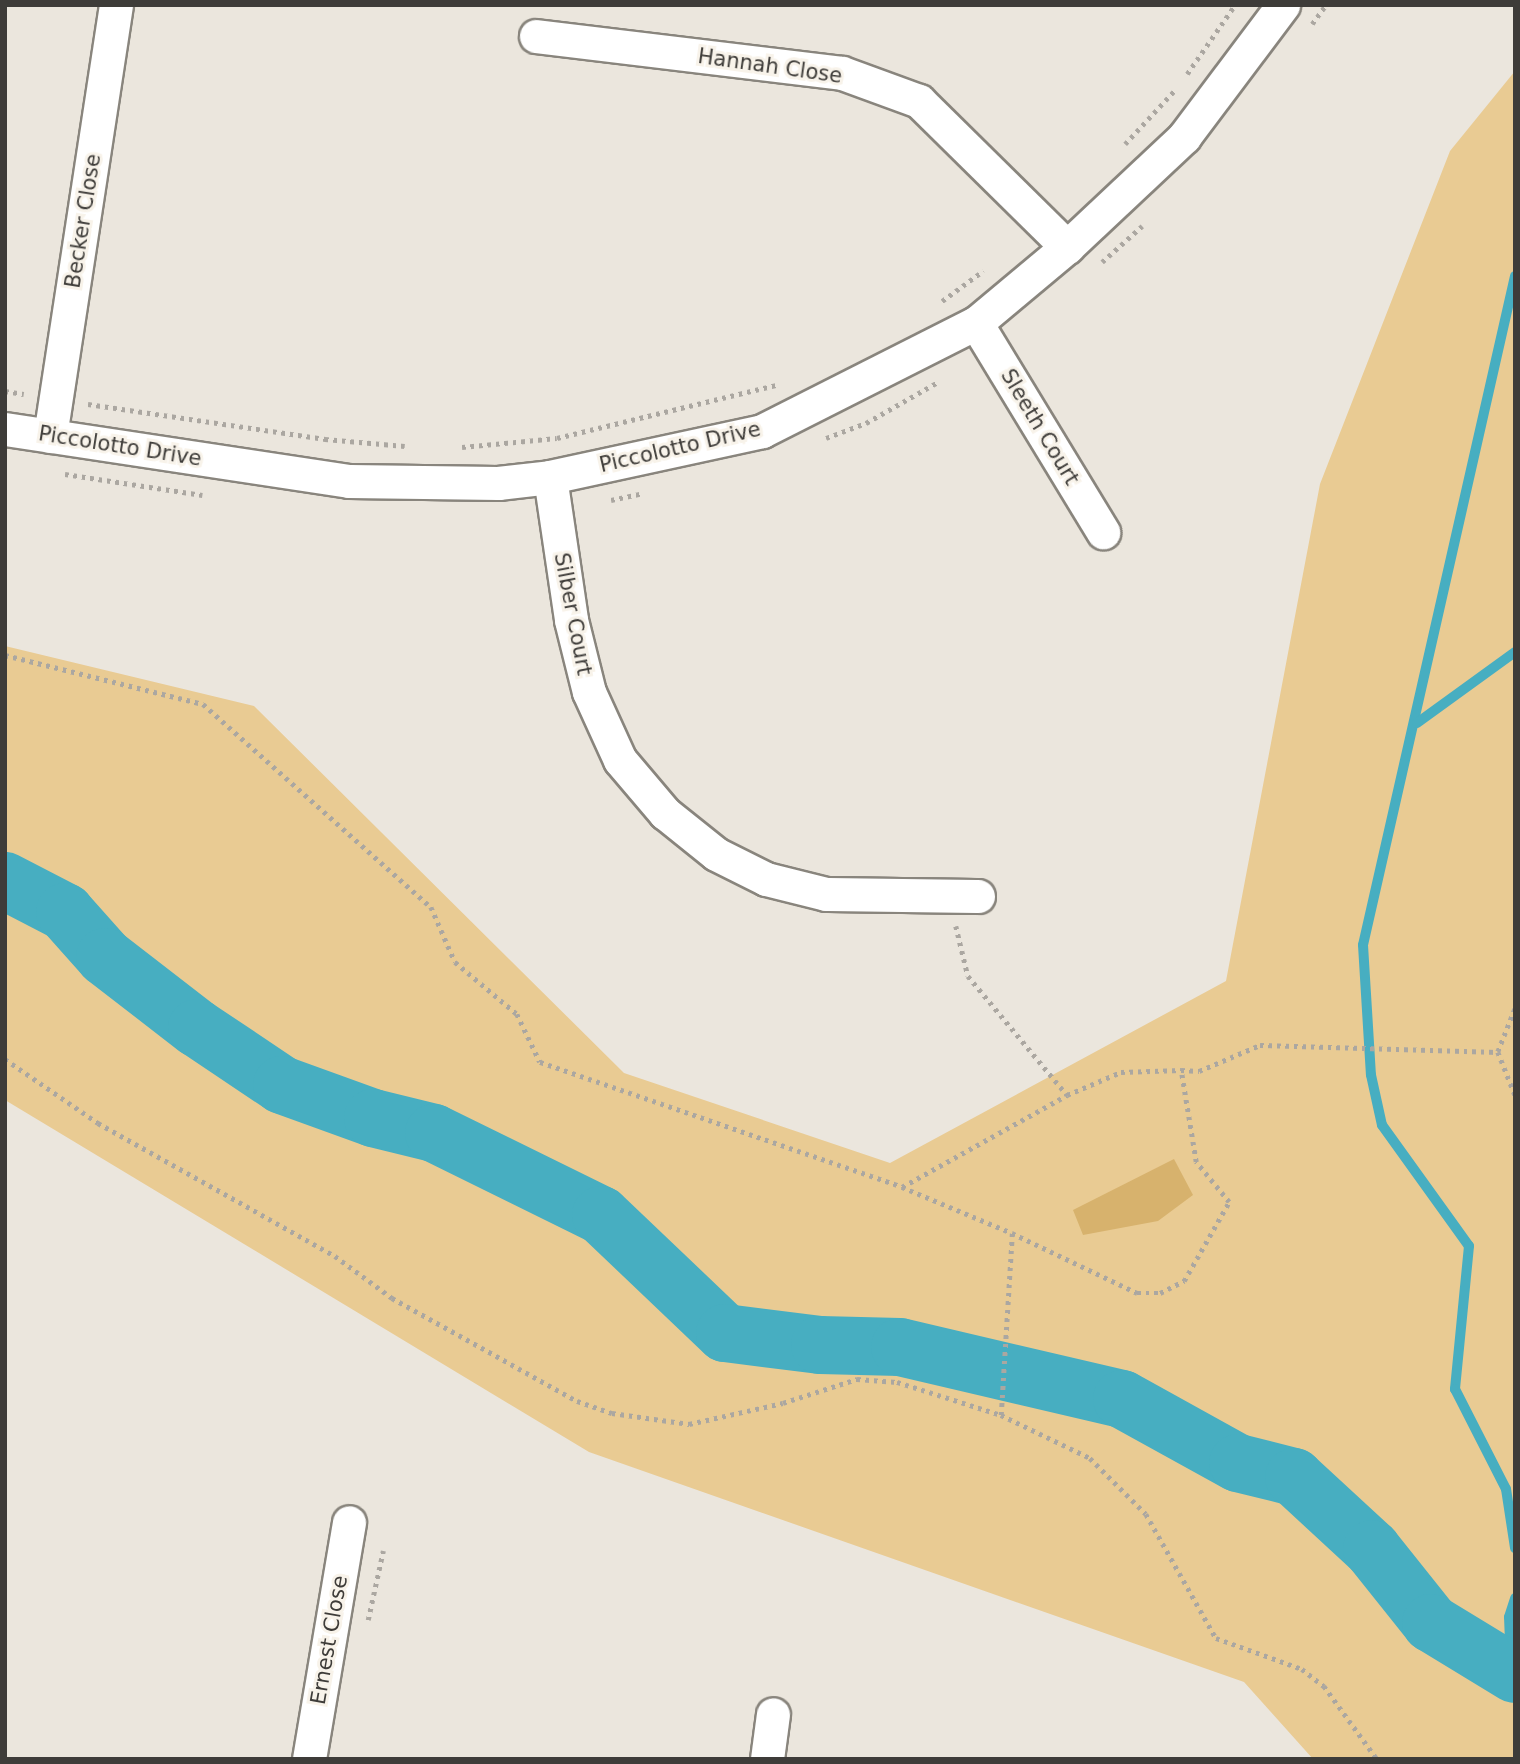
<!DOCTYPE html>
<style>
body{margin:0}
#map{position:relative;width:1520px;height:1764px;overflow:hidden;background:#ebe6dd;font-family:"DejaVu Sans",sans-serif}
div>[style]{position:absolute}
.green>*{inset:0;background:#e9cb93}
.stream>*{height:10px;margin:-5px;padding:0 5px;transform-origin:5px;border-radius:5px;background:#47aec1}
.river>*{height:58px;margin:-29px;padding:0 29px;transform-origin:29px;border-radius:29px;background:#47aec1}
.building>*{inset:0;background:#d7b26d}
.path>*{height:4.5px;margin-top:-2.25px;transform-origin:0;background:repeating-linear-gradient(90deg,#aba7a1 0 3.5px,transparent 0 8.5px)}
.roads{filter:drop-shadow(2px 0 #89857d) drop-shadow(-2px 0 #89857d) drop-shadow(0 2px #89857d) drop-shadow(0 -2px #89857d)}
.minor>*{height:33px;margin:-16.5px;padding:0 16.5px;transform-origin:16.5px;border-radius:16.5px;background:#fff}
span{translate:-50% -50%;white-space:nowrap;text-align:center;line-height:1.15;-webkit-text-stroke:6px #f8f3ea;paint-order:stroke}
.street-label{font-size:21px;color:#3e3c39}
.frame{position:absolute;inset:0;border:7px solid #3e3c39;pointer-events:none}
</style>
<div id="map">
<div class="green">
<div style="clip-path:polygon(1515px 71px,1515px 1759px,1313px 1759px,1244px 1682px,589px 1452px,5px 1100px,5px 646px,254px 706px,624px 1073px,890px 1163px,1226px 981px,1320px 484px,1450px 151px)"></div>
</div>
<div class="stream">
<div style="left:1515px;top:276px;width:686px;rotate:102.8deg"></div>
<div style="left:1363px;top:945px;width:130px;rotate:86.5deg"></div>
<div style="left:1371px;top:1075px;width:51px;rotate:77.6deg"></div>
<div style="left:1382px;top:1125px;width:149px;rotate:54.3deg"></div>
<div style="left:1469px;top:1246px;width:144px;rotate:95.6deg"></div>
<div style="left:1455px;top:1389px;width:112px;rotate:63deg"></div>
<div style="left:1506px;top:1489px;width:60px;rotate:81.3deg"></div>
<div style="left:1417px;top:723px;width:121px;rotate:-35.9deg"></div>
<div style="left:1511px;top:1668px;width:51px;rotate:-92.2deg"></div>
<div style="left:1509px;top:1617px;width:20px;rotate:-72deg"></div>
</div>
<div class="river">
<div style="left:5px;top:881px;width:68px;rotate:27.3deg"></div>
<div style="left:65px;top:912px;width:60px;rotate:48.4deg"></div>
<div style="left:105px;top:957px;width:116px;rotate:37.7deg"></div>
<div style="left:197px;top:1028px;width:102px;rotate:33.8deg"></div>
<div style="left:282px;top:1085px;width:97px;rotate:19.9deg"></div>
<div style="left:373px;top:1118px;width:63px;rotate:13.8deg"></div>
<div style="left:434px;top:1133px;width:186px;rotate:26.2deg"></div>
<div style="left:601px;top:1215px;width:171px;rotate:43.6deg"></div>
<div style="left:725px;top:1333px;width:96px;rotate:7.2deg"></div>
<div style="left:820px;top:1345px;width:80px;rotate:1.4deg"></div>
<div style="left:900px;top:1347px;width:228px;rotate:13.2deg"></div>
<div style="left:1122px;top:1399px;width:132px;rotate:28.9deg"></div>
<div style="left:1238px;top:1463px;width:58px;rotate:14deg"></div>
<div style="left:1294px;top:1477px;width:106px;rotate:42.7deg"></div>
<div style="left:1372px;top:1549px;width:95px;rotate:51.4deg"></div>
<div style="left:1431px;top:1623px;width:98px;rotate:31.3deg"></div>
</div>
<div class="building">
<div style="clip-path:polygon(1174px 1159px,1193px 1195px,1158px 1221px,1083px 1235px,1073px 1210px)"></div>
</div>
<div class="path">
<div style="left:1312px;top:24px;width:24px;rotate:-54deg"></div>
<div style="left:1187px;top:74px;width:84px;rotate:-55.2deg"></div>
<div style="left:1125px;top:144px;width:75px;rotate:-47.2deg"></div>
<div style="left:1102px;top:262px;width:54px;rotate:-42deg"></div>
<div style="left:942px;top:301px;width:51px;rotate:-36.2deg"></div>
<div style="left:5px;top:391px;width:19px;rotate:9deg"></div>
<div style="left:88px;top:404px;width:240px;rotate:8.4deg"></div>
<div style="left:325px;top:439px;width:80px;rotate:5deg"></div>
<div style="left:826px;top:438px;width:43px;rotate:-20.6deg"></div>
<div style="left:866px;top:423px;width:81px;rotate:-29.7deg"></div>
<div style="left:462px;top:447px;width:95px;rotate:-5.4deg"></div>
<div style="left:557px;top:438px;width:225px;rotate:-13.6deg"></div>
<div style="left:65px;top:474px;width:139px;rotate:8.7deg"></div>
<div style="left:611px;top:500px;width:33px;rotate:-12deg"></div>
<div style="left:5px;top:655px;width:204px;rotate:13.9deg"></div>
<div style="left:203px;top:704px;width:305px;rotate:41.7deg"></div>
<div style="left:431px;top:907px;width:60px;rotate:66.4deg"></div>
<div style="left:455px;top:962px;width:81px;rotate:40deg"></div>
<div style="left:517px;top:1014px;width:53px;rotate:64.4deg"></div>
<div style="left:540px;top:1062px;width:383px;rotate:19deg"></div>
<div style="left:902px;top:1187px;width:119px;rotate:22.7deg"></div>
<div style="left:1012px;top:1233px;width:139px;rotate:25.6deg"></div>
<div style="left:1137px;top:1293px;width:23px"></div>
<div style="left:1160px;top:1293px;width:27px;rotate:-27deg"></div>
<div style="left:1184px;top:1281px;width:91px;rotate:-60.3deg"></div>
<div style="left:1229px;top:1202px;width:52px;rotate:-129.5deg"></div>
<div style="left:1196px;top:1162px;width:93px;rotate:-99.3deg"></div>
<div style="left:1181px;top:1070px;width:18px;rotate:3deg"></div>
<div style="left:1199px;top:1071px;width:66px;rotate:-23.1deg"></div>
<div style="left:1260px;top:1045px;width:238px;rotate:1.7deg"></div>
<div style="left:956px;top:926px;width:51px;rotate:76.5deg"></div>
<div style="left:968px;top:976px;width:155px;rotate:50.2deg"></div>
<div style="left:1515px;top:1009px;width:46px;rotate:111.6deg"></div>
<div style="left:1498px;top:1052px;width:46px;rotate:68.4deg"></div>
<div style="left:5px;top:1059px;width:113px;rotate:34.5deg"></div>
<div style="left:98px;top:1123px;width:272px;rotate:29.3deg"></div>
<div style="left:335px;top:1256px;width:71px;rotate:36.4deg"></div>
<div style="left:392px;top:1298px;width:212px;rotate:29.1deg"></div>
<div style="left:577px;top:1401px;width:37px;rotate:19deg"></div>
<div style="left:612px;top:1413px;width:78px;rotate:8.1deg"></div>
<div style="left:689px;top:1424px;width:96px;rotate:-12.6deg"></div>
<div style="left:783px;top:1403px;width:78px;rotate:-18deg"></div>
<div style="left:857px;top:1379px;width:40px;rotate:4.3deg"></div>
<div style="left:897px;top:1382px;width:109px;rotate:17.6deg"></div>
<div style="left:1001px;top:1415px;width:99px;rotate:25.8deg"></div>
<div style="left:1090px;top:1458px;width:79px;rotate:45deg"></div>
<div style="left:1146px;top:1514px;width:142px;rotate:60.6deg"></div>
<div style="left:1216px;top:1638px;width:91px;rotate:19.8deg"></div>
<div style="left:1302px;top:1669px;width:28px;rotate:38deg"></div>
<div style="left:1324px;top:1686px;width:90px;rotate:54deg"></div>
<div style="left:902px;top:1187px;width:189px;rotate:-29.1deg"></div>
<div style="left:1067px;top:1095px;width:59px;rotate:-23.1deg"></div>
<div style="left:1121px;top:1072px;width:60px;rotate:-1.9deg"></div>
<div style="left:1001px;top:1415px;width:182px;rotate:-86.5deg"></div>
<div style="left:368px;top:1620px;width:71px;rotate:-77.7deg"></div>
</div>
<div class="roads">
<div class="minor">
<div style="left:536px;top:36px;width:308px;rotate:6.9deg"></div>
<div style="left:842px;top:73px;width:82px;rotate:20deg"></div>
<div style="left:919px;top:101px;width:208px;rotate:44.6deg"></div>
<div style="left:976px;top:323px;width:245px;rotate:58.7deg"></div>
<div style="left:5px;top:429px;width:348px;rotate:8.6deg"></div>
<div style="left:349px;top:481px;width:149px;rotate:0.8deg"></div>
<div style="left:498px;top:483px;width:52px;rotate:-6.6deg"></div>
<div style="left:550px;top:477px;width:217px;rotate:-12.2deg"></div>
<div style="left:762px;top:431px;width:240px;rotate:-26.8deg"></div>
<div style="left:976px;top:323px;width:119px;rotate:-39.9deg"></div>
<div style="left:1067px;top:247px;width:161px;rotate:-43.2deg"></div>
<div style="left:1184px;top:137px;width:165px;rotate:-53.1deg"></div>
<div style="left:50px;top:436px;width:436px;rotate:-81.3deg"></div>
<div style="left:550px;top:477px;width:145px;rotate:81.6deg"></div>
<div style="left:571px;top:620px;width:74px;rotate:76deg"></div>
<div style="left:589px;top:692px;width:75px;rotate:65.5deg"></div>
<div style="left:620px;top:760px;width:70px;rotate:49.7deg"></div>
<div style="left:665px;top:813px;width:65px;rotate:38.8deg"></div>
<div style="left:716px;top:854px;width:56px;rotate:26.6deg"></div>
<div style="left:766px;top:879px;width:62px;rotate:14deg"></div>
<div style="left:826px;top:894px;width:152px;rotate:0.8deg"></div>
<div style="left:309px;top:1759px;width:240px;rotate:-80.4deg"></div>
<div style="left:767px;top:1759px;width:45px;rotate:-82.4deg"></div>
</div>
</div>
<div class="street-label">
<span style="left:770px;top:66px;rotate:8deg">Hannah Close</span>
<span style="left:83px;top:221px;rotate:-81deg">Becker Close</span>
<span style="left:1040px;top:427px;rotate:59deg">Sleeth Court</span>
<span style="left:120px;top:446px;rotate:9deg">Piccolotto Drive</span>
<span style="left:680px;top:447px;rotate:-13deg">Piccolotto Drive</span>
<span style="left:573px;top:614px;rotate:79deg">Silber Court</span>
<span style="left:329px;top:1640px;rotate:-80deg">Ernest Close</span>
</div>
<div class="frame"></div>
</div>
